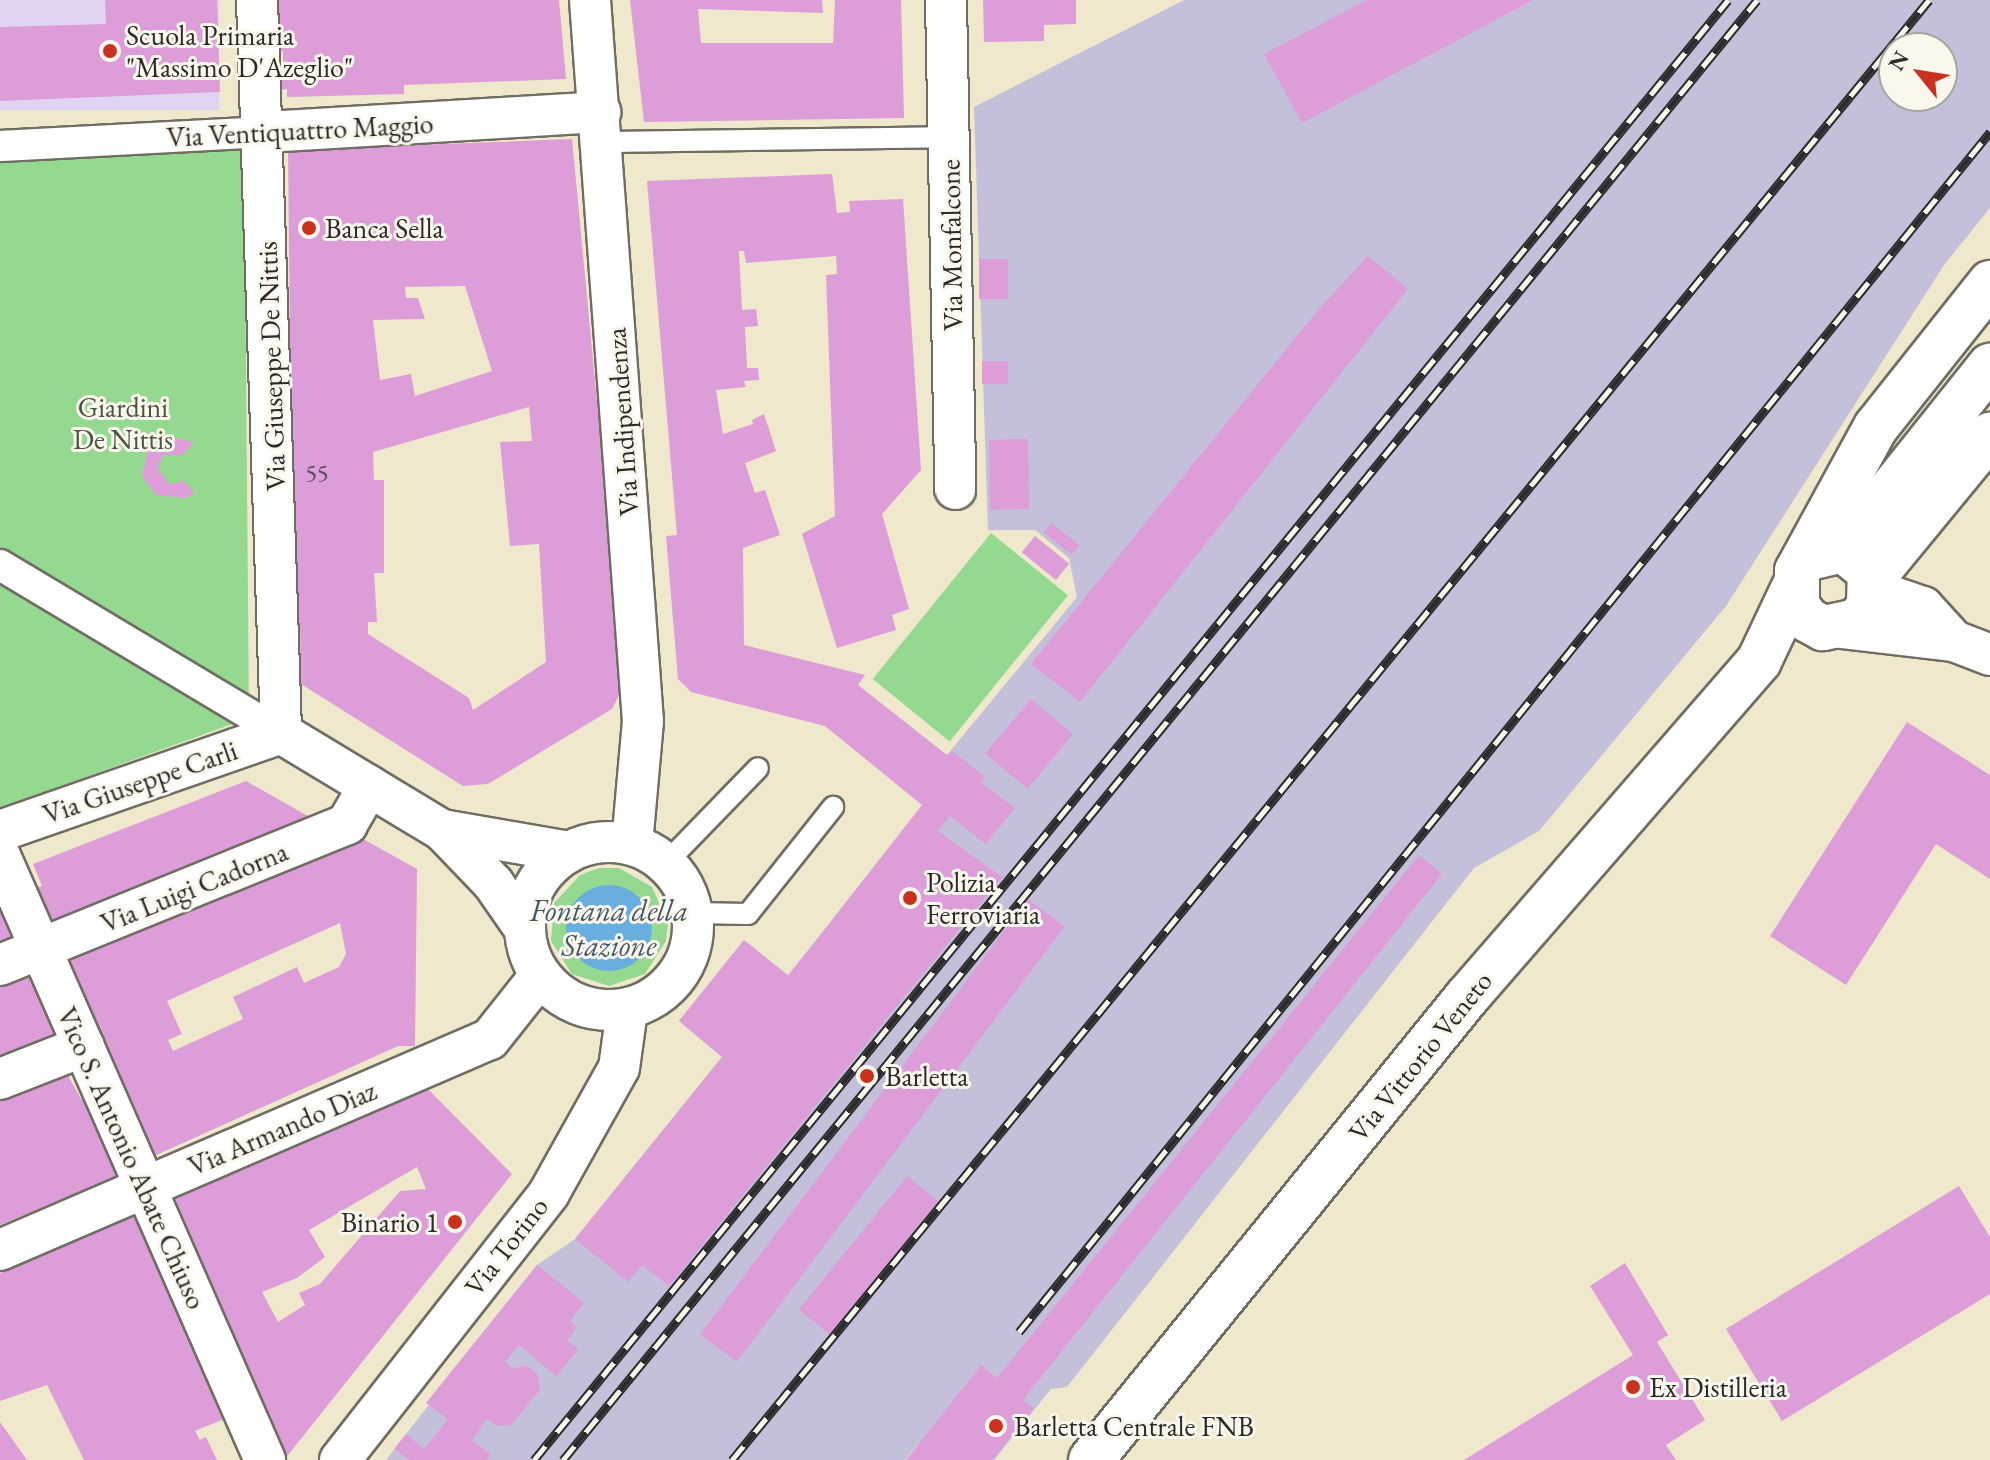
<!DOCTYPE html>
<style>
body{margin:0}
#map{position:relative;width:1990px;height:1460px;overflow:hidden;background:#efe8cc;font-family:"EB Garamond",serif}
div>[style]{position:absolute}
.built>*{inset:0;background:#e1d4f3;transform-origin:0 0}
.industrial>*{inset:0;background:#c5c0da}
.green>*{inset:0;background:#95d991;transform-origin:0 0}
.water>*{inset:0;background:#68aede}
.round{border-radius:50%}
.building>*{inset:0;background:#dc9dd9;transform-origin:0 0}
.roads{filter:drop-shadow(2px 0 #706d63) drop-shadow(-2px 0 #706d63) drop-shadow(0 2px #706d63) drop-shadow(0 -2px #706d63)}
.service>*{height:20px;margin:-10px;padding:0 10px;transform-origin:10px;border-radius:10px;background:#fff}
.pedestrian>*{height:30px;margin:-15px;padding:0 15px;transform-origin:15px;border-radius:15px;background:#fff}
.minor>*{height:40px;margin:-20px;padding:0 20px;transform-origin:20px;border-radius:20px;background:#fff}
.minor>.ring{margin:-20px;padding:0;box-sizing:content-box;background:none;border:40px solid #fff;border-radius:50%}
.tertiary>*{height:44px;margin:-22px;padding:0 22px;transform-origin:22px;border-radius:22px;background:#fff}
.rail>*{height:9px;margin-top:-4.5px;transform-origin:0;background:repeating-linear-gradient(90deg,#fbf7ec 0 18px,#2b2b2b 0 36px);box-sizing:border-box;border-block:2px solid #2b2b2b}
.dots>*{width:22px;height:22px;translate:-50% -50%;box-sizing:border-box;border:4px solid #fbf7ec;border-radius:50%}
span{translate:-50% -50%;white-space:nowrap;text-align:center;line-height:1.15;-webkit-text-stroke:6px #fbf7ec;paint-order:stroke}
.number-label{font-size:24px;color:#574856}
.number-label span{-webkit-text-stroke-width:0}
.poi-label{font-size:28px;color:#2b2b2b}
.left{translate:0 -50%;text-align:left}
.right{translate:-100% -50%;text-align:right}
.street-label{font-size:28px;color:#2b2b2b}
.park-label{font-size:28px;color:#465644}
.water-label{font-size:30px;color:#40596a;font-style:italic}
.north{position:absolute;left:1878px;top:32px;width:80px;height:80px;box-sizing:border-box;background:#fbf7ec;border:2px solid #a8a59f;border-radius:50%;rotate:300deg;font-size:22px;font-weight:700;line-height:32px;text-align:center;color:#2b2b2b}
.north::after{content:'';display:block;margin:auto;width:28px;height:36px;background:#c8321e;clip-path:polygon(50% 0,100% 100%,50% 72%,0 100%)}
</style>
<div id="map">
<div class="built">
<div style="left:0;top:0;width:219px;height:110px"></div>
</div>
<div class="industrial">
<div style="clip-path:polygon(evenodd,1184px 0,1990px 0,1990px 208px,1944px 265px,1726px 606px,1539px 831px,1474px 868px,1067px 1387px,1051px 1389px,994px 1460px,941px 1460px,919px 1443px,905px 1460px,386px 1460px,537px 1265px,575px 1239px,722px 1057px,679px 1021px,744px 940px,788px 975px,918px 815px,947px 755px,1077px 597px,1069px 558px,1035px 530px,988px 530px,974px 107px,1184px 0,1894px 48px,1942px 48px,1942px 96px,1894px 96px,1894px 48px)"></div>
</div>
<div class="green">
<div style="clip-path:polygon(244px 123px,249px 718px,0 808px,0 129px)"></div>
<div style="left:991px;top:533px;width:99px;height:188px;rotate:39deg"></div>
<div style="clip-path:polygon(evenodd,599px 868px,619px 868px,652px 887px,668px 922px,666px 941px,645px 974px,609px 986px,572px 974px,551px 941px,554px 903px,580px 875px,599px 868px,610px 885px,637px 895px,652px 921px,594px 968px,576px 955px,567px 935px,577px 900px,610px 885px)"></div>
</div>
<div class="water">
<div class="round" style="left:566px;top:885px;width:86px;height:86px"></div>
</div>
<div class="building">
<div style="clip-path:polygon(105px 0,217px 0,220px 92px,0 101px,0 27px,106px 24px)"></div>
<div style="clip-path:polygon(276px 0,559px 0,566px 79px,404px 85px,404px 94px,287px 97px,287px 89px,276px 90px,275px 67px,283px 66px,283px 51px,275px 51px,275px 41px,285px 41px,284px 35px,277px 35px)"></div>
<div style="clip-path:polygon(630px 0,822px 0,823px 13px,698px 9px,701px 43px,833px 43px,835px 0,901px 0,904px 118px,644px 122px)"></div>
<div style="clip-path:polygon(983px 0,1076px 0,1076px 24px,1044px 25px,1044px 41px,984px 42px)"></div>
<div style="clip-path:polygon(1367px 0,1533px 0,1302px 123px,1264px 54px)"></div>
<div style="clip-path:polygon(evenodd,572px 139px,624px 686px,612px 709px,488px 784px,463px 786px,301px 684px,300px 629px,293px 629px,288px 150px,572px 139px,465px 286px,492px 371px,415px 396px,411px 374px,380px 380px,373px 320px,425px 319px,418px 298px,406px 298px,405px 287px,465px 286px,572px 139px,529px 407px,532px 441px,500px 442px,510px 546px,539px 544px,546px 662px,473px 710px,469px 698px,368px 634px,368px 622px,377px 622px,374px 573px,384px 573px,384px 480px,374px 480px,373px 452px,529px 407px)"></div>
<div style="clip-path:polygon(832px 174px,837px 213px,850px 212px,849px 201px,903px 199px,921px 470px,882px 514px,909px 609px,892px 615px,896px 630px,837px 648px,802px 534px,835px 516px,826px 275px,837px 274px,836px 256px,746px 263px,744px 251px,739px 251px,742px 310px,756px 309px,758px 326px,745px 327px,747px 368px,758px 368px,759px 380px,744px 381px,746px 387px,716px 390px,723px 434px,753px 424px,752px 420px,764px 414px,776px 451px,745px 463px,755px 493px,765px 490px,780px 535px,743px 548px,744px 645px,865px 675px,858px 685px,947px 755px,952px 751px,985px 777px,981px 782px,1015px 808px,986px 844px,950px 816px,938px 831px,1002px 877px,669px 1286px,642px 1265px,628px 1282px,575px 1239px,722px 1057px,679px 1021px,744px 940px,788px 976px,922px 805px,825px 726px,691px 692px,678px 679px,666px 536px,677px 535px,647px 181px)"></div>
<div style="clip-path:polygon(1368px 256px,1408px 289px,1080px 702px,1031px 664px,1318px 310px)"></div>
<div style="left:979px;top:259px;width:29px;height:40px"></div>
<div style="left:982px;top:361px;width:26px;height:23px"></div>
<div style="clip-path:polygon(168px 437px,194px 442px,183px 455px,163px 455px,158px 468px,169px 484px,184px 481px,195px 493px,186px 498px,156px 495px,142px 476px,148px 449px)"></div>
<div style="left:1028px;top:439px;width:70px;height:39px;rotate:89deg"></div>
<div style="left:1051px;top:523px;width:36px;height:12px;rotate:38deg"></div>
<div style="left:1035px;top:536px;width:44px;height:21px;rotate:39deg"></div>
<div style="left:1031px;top:699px;width:55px;height:71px;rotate:40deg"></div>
<div style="clip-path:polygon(1907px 722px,1990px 775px,1990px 879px,1936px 844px,1846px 985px,1770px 936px)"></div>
<div style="clip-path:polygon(246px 781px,322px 824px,50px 930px,33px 889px,42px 886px,33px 864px)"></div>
<div style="clip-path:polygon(evenodd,356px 835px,417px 869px,415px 1046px,398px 1046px,152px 1157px,64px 953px,356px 835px,340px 923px,346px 954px,339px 967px,304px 983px,297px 967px,233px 997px,243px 1019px,173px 1051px,168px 1040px,182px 1034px,167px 1001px,340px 923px)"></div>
<div style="clip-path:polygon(1419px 855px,1442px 874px,1023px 1400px,1034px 1408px,993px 1460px,906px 1460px,981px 1365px,997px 1378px)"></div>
<div style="clip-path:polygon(0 891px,19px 943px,0 951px)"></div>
<div style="left:1028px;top:899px;width:46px;height:545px;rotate:37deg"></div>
<div style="clip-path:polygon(34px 969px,64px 1040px,0 1065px,0 982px)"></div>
<div style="clip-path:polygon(66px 1072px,81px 1099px,91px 1096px,125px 1173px,0 1225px,0 1099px)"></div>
<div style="clip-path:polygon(evenodd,427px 1088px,512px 1174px,284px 1460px,170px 1201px,427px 1088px,417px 1167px,426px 1189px,400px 1191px,320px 1284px,299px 1293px,305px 1305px,278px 1322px,262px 1292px,297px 1278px,325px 1257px,309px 1230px,417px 1167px)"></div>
<div style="left:907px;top:1176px;width:40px;height:172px;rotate:39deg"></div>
<div style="clip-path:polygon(1959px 1186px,1990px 1237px,1990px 1294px,1782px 1421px,1726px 1329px)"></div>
<div style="clip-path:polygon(138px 1211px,229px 1417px,195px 1431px,200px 1440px,206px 1437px,217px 1460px,84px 1460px,47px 1385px,0 1401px,0 1273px)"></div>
<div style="clip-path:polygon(1625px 1263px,1668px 1335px,1657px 1342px,1705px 1420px,1666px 1445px,1676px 1460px,1464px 1460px,1633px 1355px,1590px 1286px)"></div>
<div style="clip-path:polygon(537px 1265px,584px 1303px,570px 1321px,577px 1327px,567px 1341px,579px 1349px,556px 1376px,519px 1345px,505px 1362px,513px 1368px,528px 1366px,538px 1375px,540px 1390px,511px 1425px,497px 1426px,487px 1419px,472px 1440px,491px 1455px,486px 1460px,409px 1460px,394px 1449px,406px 1434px,424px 1449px,448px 1419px,426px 1403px)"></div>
<div style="clip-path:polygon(0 1422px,27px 1460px,0 1460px)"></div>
</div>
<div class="roads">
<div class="service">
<div style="left:602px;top:142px;width:347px;rotate:-0.8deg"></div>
<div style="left:666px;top:863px;width:132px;rotate:-45.9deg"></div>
<div style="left:693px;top:913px;width:55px;rotate:1deg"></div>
<div style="left:748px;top:914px;width:137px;rotate:-51.5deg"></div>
</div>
<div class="pedestrian">
<div style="left:0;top:146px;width:265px;rotate:-3deg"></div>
<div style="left:0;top:565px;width:327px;rotate:30.9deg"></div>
</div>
<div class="minor">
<div style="left:257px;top:0;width:733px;rotate:88.12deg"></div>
<div style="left:590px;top:0;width:723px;rotate:85.8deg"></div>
<div style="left:643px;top:721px;width:123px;rotate:95.1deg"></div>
<div style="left:946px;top:0;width:489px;rotate:88.9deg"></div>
<div style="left:265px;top:132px;width:336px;rotate:-3.4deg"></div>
<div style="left:1873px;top:590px;width:53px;rotate:18.8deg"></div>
<div style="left:1923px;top:607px;width:46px;rotate:47.6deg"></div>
<div style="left:1841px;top:628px;width:114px;rotate:6.6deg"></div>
<div style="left:1954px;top:641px;width:39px;rotate:21deg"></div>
<div style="left:281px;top:733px;width:188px;rotate:31.1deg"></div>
<div style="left:442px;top:830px;width:74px;rotate:46.1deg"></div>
<div style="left:493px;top:883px;width:56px;rotate:55.2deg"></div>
<div style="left:442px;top:830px;width:129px;rotate:9.8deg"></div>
<div style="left:0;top:831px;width:298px;rotate:-19.2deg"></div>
<div class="ring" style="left:525px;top:842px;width:128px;height:128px"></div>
<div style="left:0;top:856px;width:660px;rotate:66.31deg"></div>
<div style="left:0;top:965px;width:375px;rotate:-22.1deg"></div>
<div style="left:347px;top:824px;width:44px;rotate:-59.9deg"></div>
<div style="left:0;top:1079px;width:90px;rotate:-21.4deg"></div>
<div style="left:0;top:1250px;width:533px;rotate:-23.3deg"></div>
<div style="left:490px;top:1039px;width:80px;rotate:-51.6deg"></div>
<div style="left:340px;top:1460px;width:339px;rotate:-51.9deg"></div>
<div style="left:549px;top:1193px;width:143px;rotate:-60.8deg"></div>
<div style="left:619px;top:1068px;width:59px;rotate:-82.1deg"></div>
</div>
<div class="tertiary">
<div style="left:1843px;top:550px;width:236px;rotate:-51.4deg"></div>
<div style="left:1809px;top:558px;width:35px;rotate:-13deg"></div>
<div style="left:1843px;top:550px;width:35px;rotate:39deg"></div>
<div style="left:1870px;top:572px;width:35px;rotate:92deg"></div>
<div style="left:1869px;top:607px;width:18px;rotate:131deg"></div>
<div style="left:1857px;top:621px;width:35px;rotate:168deg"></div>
<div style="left:1823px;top:628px;width:17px;rotate:-152deg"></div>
<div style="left:1808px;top:620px;width:18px;rotate:-128deg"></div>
<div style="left:1797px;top:606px;width:35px;rotate:-90deg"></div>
<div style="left:1797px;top:571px;width:164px;rotate:-61.3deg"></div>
<div style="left:1876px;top:427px;width:184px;rotate:-51.6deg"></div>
<div style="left:1871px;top:580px;width:188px;rotate:-50.6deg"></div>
<div style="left:1091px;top:1460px;width:596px;rotate:-50.92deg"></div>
<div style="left:1467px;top:997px;width:445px;rotate:-49deg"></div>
<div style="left:1759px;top:661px;width:80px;rotate:-64.7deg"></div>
</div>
</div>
<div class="rail">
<div style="left:1019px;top:1332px;width:1544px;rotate:-51.02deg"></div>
<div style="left:534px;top:1460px;width:1886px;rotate:-50.72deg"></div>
<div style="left:563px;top:1460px;width:1886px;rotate:-50.72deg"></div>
<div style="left:732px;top:1460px;width:1888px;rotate:-50.65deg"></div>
</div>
<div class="dots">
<div style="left:110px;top:51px;background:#c8321e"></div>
<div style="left:309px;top:228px;background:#c8321e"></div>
<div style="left:910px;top:898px;background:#c8321e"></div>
<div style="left:867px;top:1076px;background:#c8321e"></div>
<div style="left:455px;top:1222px;background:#c8321e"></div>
<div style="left:1633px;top:1387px;background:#c8321e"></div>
<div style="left:996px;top:1426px;background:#c8321e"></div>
</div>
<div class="number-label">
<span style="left:317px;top:473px">55</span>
</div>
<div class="poi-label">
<span class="left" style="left:126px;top:51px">Scuola Primaria<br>"Massimo D'Azeglio"</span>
<span class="left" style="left:325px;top:228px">Banca Sella</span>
<span class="left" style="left:926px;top:898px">Polizia<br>Ferroviaria</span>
<span class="left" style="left:885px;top:1076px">Barletta</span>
<span class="right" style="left:439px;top:1222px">Binario 1</span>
<span class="left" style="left:1649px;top:1387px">Ex Distilleria</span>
<span class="left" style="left:1014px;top:1426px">Barletta Centrale FNB</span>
</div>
<div class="street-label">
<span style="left:300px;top:130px;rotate:-3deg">Via Ventiquattro Maggio</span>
<span style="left:951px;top:245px;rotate:-91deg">Via Monfalcone</span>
<span style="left:271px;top:366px;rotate:-92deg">Via Giuseppe De Nittis</span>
<span style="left:622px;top:422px;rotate:-94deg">Via Indipendenza</span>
<span style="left:140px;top:782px;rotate:-19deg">Via Giuseppe Carli</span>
<span style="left:194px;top:887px;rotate:-22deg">Via Luigi Cadorna</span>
<span style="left:1420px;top:1056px;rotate:-51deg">Via Vittorio Veneto</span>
<span style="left:282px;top:1128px;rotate:-23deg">Via Armando Diaz</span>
<span style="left:132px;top:1158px;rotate:66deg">Vico S. Antonio Abate Chiuso</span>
<span style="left:506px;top:1246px;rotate:-52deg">Via Torino</span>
</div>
<div class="park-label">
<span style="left:123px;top:423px">Giardini<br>De Nittis</span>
</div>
<div class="water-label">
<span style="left:609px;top:928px">Fontana della<br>Stazione</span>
</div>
<div class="north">N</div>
</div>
